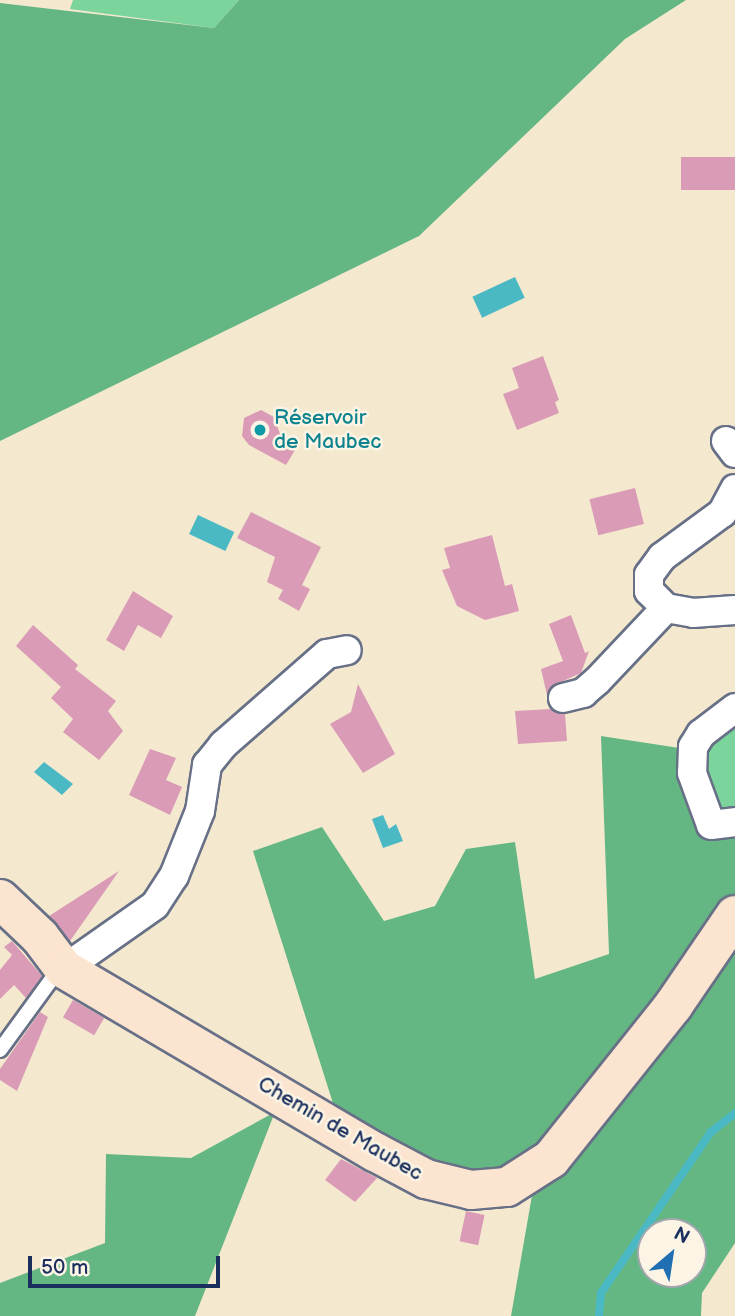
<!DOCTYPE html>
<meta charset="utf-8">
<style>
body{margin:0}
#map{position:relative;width:735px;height:1316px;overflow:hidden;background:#f4e9cf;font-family:"Balsamiq Sans",sans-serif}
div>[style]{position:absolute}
.green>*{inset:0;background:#7bd49b}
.forest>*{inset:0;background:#64b683}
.water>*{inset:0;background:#4bb9c3;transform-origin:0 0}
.stream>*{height:8px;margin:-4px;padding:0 4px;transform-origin:4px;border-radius:4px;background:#4bb9c3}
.building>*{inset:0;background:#da9bb7;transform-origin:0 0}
.roads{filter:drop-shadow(2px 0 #677086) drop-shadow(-2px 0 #677086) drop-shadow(0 2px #677086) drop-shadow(0 -2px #677086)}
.lane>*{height:14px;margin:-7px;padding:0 7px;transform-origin:7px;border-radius:7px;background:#fff}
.street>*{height:28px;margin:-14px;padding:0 14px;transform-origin:14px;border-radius:14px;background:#fff}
.secondary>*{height:38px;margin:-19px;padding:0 19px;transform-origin:19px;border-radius:19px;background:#fce5d0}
.dots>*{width:19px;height:19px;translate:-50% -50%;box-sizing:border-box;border:4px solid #fcf5e5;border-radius:50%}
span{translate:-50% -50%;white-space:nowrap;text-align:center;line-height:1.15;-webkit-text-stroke:5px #fcf5e5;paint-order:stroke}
.culture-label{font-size:21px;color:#0d838f}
.left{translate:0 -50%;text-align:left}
.street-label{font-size:21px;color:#1b2f5e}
.north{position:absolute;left:637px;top:1218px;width:70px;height:70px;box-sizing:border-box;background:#fcf5e5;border:2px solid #a2a6af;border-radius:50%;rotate:29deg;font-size:19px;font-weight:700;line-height:28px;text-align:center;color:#1b2f5e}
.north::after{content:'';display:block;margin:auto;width:24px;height:32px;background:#1f6fb2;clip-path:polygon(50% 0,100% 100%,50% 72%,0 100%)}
.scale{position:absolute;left:28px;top:1256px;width:192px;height:32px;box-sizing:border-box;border:4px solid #1b2f5e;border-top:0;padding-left:9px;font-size:21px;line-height:24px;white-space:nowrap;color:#1b2f5e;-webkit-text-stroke:5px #fcf5e5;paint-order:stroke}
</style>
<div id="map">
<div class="green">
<div style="clip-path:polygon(73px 0,239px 0,214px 28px,70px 9px)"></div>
<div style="clip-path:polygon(735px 718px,735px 813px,719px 820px,699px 751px)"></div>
</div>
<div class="forest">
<div style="clip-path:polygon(239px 0,686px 0,625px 39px,419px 236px,0 441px,0 3px,214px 28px)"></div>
<div style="clip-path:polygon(evenodd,601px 736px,699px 751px,719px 819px,735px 813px,735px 1243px,702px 1293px,701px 1316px,511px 1316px,534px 1184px,426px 1169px,338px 1119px,253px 851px,322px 827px,384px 921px,435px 906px,466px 849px,515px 842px,535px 979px,609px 954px,601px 736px,651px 1232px,693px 1232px,693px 1274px,651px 1274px,651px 1232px)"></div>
<div style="clip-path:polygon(275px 1112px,195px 1316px,0 1316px,0 1283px,105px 1243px,106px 1154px,191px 1158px)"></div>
</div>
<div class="water">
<div style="left:515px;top:277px;width:23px;height:47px;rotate:65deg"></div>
<div style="left:198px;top:515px;width:40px;height:21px;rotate:25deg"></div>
<div style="clip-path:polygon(44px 762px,73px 784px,62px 795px,34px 772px)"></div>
<div style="clip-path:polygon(383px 815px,389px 829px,396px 824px,403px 841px,383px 848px,372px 819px)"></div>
</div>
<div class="stream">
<div style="left:599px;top:1316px;width:23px;rotate:-85deg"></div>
<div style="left:601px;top:1293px;width:195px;rotate:-55.7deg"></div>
<div style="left:711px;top:1132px;width:31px;rotate:-38deg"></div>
</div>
<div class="building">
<div style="left:735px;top:157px;width:33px;height:54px;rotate:90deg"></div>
<div style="clip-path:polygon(543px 356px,559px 400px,555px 402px,559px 413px,517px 430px,503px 394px,519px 388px,512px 368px)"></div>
<div style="clip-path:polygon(261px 410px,274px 417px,280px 434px,298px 445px,286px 465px,249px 445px,242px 436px,244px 418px)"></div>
<div style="left:635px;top:488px;width:37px;height:47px;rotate:76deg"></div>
<div style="clip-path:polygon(251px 512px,321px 547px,302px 585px,310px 589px,299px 611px,278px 599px,283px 590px,267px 582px,275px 557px,237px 538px)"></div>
<div style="clip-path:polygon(492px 535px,505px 586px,512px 584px,519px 611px,485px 620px,457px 606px,442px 570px,450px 568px,444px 548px)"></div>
<div style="clip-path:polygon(133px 591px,173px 616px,161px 638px,138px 625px,124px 651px,106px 640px)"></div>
<div style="clip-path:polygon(571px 615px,585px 653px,589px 651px,581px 673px,552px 686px,547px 695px,541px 669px,563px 661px,549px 624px)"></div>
<div style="clip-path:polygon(33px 625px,78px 665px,75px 669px,116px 701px,108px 711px,123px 731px,99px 760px,63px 732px,73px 719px,51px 698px,61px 687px,16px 646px)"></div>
<div style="clip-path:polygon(358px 684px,395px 754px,363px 773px,330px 724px,351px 712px)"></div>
<div style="clip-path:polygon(551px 709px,565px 714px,567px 741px,518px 744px,515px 711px)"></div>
<div style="clip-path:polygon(150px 749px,176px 758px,166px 780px,182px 787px,170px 815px,129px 795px)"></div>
<div style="clip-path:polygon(119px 871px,70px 941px,49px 916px)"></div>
<div style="clip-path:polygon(12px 941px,42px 976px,26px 998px,14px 985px,0 999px,0 970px,12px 955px,4px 947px)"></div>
<div style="left:73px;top:1000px;width:36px;height:20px;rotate:30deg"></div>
<div style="clip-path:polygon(40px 1012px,48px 1017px,17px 1091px,0 1080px,0 1069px)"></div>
<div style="clip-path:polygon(341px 1159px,377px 1178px,355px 1202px,325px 1180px)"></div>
<div style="left:466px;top:1211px;width:19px;height:31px;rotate:12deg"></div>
</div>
<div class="roads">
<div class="lane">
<div style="left:0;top:1050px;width:92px;rotate:-53.9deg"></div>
<div style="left:54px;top:976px;width:12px;rotate:-31deg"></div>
</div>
<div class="street">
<div style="left:726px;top:441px;width:15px;rotate:53deg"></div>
<div style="left:735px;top:489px;width:27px;rotate:118deg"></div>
<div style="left:722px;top:513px;width:74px;rotate:143.7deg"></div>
<div style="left:662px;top:557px;width:22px;rotate:126deg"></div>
<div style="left:649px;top:575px;width:16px;rotate:90deg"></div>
<div style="left:649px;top:591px;width:24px;rotate:45deg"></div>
<div style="left:666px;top:608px;width:27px;rotate:10deg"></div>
<div style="left:693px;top:613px;width:42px;rotate:-4.1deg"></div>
<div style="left:563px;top:698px;width:21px;rotate:-14deg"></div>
<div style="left:583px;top:693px;width:18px;rotate:-41deg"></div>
<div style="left:597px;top:681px;width:100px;rotate:-46.6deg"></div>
<div style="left:735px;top:708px;width:43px;rotate:142.6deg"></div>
<div style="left:701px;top:734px;width:15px;rotate:122deg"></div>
<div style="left:693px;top:747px;width:26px;rotate:92deg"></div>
<div style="left:692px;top:773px;width:55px;rotate:69.9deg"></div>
<div style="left:711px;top:825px;width:24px;rotate:-7deg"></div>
<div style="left:64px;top:969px;width:111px;rotate:-35.1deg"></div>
<div style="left:155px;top:905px;width:35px;rotate:-57deg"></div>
<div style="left:174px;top:876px;width:70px;rotate:-68.2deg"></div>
<div style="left:200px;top:811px;width:47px;rotate:-81.3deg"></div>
<div style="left:207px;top:765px;width:26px;rotate:-51deg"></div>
<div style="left:223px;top:745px;width:138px;rotate:-41.2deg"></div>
<div style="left:327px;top:654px;width:20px;rotate:-11deg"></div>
</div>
<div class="secondary">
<div style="left:0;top:899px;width:55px;rotate:43.5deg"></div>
<div style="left:40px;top:937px;width:40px;rotate:53deg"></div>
<div style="left:64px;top:969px;width:361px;rotate:30.5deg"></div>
<div style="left:375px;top:1152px;width:58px;rotate:27.9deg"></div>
<div style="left:426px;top:1179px;width:46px;rotate:13.7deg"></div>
<div style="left:471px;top:1190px;width:36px;rotate:-5deg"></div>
<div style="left:507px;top:1187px;width:52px;rotate:-32.5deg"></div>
<div style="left:551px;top:1159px;width:196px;rotate:-51.4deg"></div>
<div style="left:673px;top:1006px;width:110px;rotate:-55.7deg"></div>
</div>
</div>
<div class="dots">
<div style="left:260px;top:430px;background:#0f9aa8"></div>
</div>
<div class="culture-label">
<span class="left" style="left:274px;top:430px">Réservoir<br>de Maubec</span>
</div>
<div class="street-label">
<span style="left:340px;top:1129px;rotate:30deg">Chemin de Maubec</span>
</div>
<div class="north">N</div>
<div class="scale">50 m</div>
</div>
